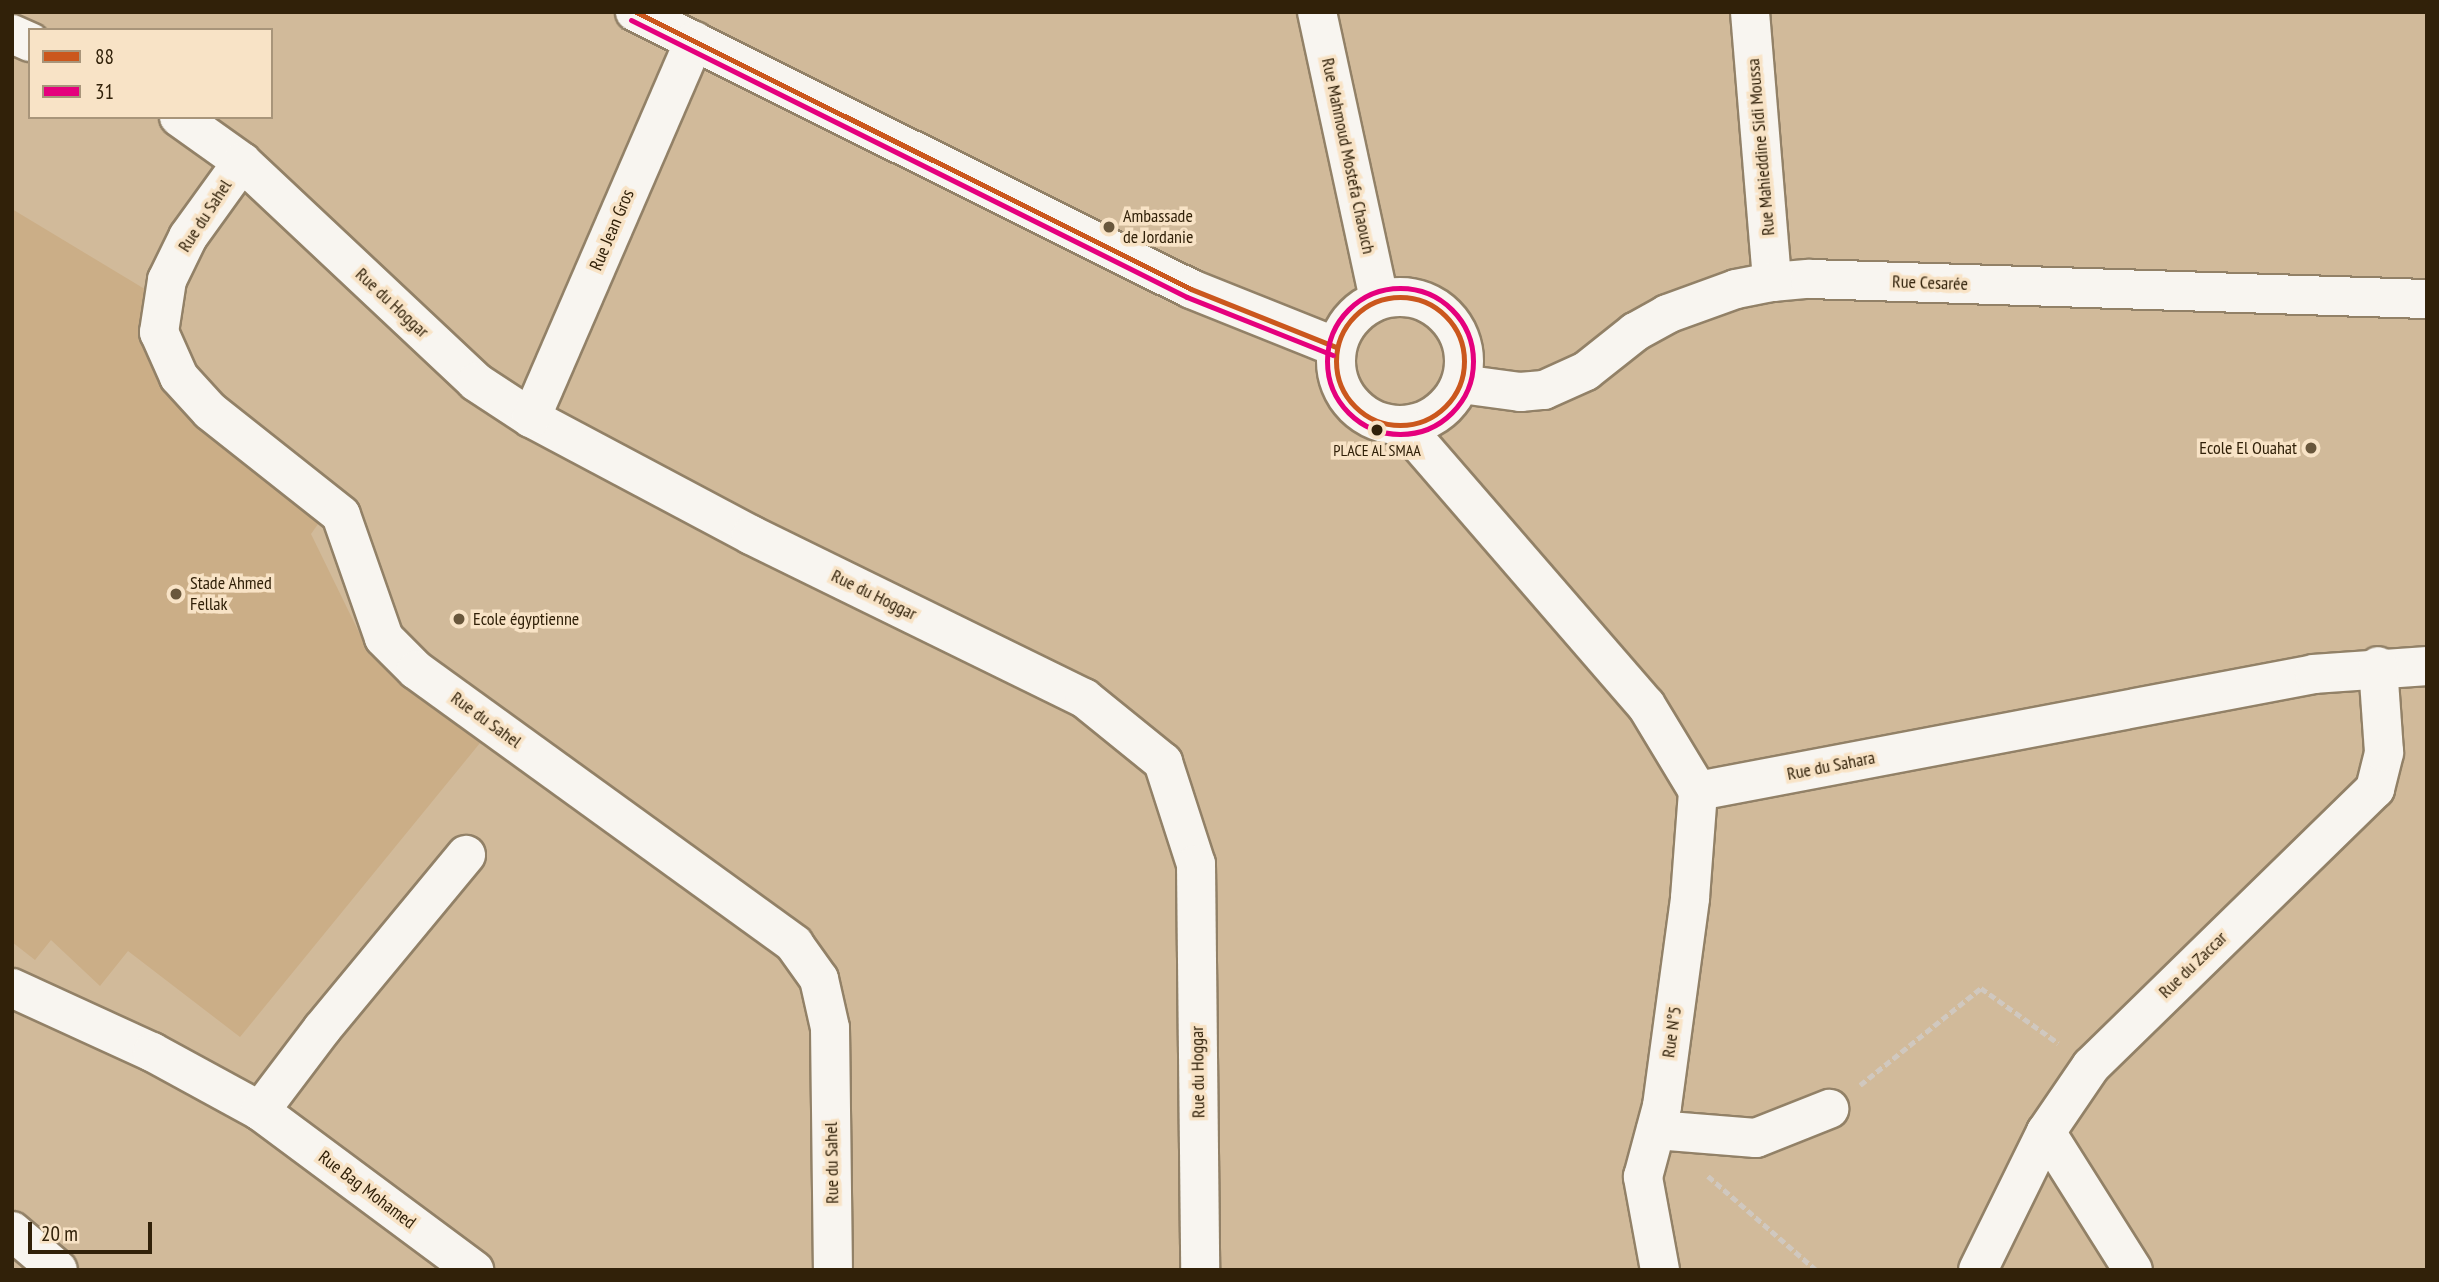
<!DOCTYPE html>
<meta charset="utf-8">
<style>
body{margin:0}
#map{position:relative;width:2439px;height:1282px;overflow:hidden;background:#d1ba9a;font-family:"PT Sans Narrow",sans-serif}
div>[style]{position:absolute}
.green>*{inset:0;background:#cbae87}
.path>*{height:4.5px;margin-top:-2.25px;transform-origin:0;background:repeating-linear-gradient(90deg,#d0c8bf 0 7px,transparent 0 10.5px)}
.roads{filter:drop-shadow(2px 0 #928167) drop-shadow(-2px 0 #928167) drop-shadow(0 2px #928167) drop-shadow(0 -2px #928167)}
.minor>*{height:38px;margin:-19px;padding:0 19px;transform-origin:19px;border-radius:19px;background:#f8f5f0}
.minor>.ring{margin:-19px;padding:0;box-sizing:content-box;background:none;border:38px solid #f8f5f0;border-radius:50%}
.bus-1>*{height:5px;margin:-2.5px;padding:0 2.5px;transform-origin:2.5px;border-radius:2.5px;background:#cb571d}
.bus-1>.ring{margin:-2.5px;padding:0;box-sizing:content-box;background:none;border:5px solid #cb571d;border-radius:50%}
.bus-2>*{height:5px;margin:-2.5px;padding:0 2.5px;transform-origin:2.5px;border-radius:2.5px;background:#e5007d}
.bus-2>.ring{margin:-2.5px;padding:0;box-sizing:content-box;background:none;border:5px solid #e5007d;border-radius:50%}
.dots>*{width:19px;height:19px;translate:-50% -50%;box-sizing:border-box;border:4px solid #f8e3c6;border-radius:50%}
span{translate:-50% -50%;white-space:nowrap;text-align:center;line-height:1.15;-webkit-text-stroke:7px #f8e3c6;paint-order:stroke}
.bus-label{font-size:16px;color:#312109}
.street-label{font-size:18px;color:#312109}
.poi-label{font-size:18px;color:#312109}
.left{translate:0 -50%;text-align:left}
.right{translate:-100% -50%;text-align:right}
.frame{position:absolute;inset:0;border:14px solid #312109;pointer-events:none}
.legend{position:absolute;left:28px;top:28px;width:245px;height:91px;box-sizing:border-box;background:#f8e3c6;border:2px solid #a8957a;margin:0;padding:9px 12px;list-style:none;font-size:21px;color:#312109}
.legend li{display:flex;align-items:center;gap:14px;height:35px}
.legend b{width:35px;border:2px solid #a8957a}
.scale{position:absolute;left:28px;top:1222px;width:124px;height:32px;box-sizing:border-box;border:4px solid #312109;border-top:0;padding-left:9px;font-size:21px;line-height:24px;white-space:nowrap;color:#312109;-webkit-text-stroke:5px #f8e3c6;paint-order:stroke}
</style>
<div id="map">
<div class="green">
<div style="clip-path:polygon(12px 209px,148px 291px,150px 333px,323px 517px,311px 534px,370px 655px,480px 743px,240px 1037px,128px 951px,100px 986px,51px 940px,35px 960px,12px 942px)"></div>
</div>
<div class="path">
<div style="left:1860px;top:1085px;width:155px;rotate:-38.7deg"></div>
<div style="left:1981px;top:988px;width:95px;rotate:35.5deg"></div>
<div style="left:1708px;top:1176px;width:143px;rotate:41deg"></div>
</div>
<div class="roads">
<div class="minor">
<div style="left:635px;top:12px;width:621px;rotate:26.48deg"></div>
<div style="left:1191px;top:289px;width:156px;rotate:21.8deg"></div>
<div style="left:1317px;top:12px;width:294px;rotate:77.8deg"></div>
<div style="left:1750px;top:12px;width:271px;rotate:85.3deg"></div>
<div style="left:12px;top:34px;width:20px;rotate:24deg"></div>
<div style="left:179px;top:117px;width:77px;rotate:35.5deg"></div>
<div style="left:242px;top:162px;width:321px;rotate:43.2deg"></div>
<div style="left:476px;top:382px;width:66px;rotate:33.2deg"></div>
<div style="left:531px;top:418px;width:249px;rotate:28deg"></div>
<div style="left:751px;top:535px;width:371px;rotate:26.1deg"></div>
<div style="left:1084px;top:698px;width:102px;rotate:39deg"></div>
<div style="left:1163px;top:762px;width:107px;rotate:72.1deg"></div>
<div style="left:1196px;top:864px;width:406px;rotate:89.4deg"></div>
<div style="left:242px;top:162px;width:92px;rotate:125.8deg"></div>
<div style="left:188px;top:237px;width:48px;rotate:116deg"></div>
<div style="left:167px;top:280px;width:53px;rotate:98.7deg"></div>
<div style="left:159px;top:332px;width:49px;rotate:66deg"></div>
<div style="left:179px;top:377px;width:46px;rotate:47.6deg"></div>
<div style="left:210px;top:411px;width:167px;rotate:38.4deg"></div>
<div style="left:341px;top:515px;width:130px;rotate:70.7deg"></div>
<div style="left:384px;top:638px;width:45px;rotate:45deg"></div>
<div style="left:416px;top:670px;width:467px;rotate:35.9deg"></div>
<div style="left:794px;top:944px;width:43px;rotate:54.5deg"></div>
<div style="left:819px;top:979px;width:50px;rotate:77.3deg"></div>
<div style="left:830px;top:1028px;width:242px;rotate:89.3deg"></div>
<div class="ring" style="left:1336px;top:297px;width:90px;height:90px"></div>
<div style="left:1461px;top:384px;width:60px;rotate:7.7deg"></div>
<div style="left:1520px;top:392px;width:24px;rotate:-5deg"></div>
<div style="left:1544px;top:390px;width:46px;rotate:-24.3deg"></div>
<div style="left:1586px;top:371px;width:63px;rotate:-38.5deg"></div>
<div style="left:1635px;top:332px;width:37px;rotate:-29deg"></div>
<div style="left:1667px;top:314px;width:73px;rotate:-19.9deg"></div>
<div style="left:1736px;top:289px;width:37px;rotate:-11deg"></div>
<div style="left:1772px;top:282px;width:38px;rotate:-5deg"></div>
<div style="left:1810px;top:279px;width:617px;rotate:1.86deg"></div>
<div style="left:531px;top:418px;width:411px;rotate:-66.6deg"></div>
<div style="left:1404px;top:426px;width:369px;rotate:49.1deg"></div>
<div style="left:1646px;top:705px;width:100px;rotate:58.8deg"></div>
<div style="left:1698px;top:791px;width:627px;rotate:-10.75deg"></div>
<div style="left:2314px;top:674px;width:113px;rotate:-4deg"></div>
<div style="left:12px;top:988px;width:154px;rotate:24.6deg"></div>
<div style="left:152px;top:1052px;width:123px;rotate:28.6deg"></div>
<div style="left:260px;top:1111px;width:267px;rotate:36.6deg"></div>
<div style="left:260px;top:1111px;width:103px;rotate:-52.9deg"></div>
<div style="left:322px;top:1029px;width:226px;rotate:-50.4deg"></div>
<div style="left:1656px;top:1130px;width:100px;rotate:4.6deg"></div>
<div style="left:1756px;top:1138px;width:79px;rotate:-21.7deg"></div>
<div style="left:2046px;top:1132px;width:163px;rotate:57.8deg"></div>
<div style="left:12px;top:1231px;width:60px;rotate:40.3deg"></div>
<div style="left:1660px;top:1270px;width:95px;rotate:-100.4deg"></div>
<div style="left:1643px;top:1177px;width:73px;rotate:-75deg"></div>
<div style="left:1662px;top:1106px;width:210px;rotate:-82.3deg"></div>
<div style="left:1690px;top:898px;width:107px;rotate:-85.7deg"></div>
<div style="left:1978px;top:1270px;width:154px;rotate:-63.8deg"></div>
<div style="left:2046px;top:1132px;width:80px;rotate:-55.7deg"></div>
<div style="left:2091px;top:1066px;width:397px;rotate:-44.3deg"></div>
<div style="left:2375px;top:789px;width:38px;rotate:-76deg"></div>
<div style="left:2384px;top:752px;width:86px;rotate:-94deg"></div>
</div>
</div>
<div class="bus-1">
<div style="left:636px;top:12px;width:620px;rotate:26.52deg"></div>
<div style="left:1191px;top:289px;width:156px;rotate:21.8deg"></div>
<div class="ring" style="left:1336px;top:297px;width:123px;height:123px"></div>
</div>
<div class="bus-2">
<div style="left:631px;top:20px;width:621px;rotate:26.48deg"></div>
<div style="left:1187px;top:297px;width:157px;rotate:21.7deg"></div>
<div class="ring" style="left:1327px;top:288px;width:141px;height:141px"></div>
</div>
<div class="dots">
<div style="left:1109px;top:227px;background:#69573c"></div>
<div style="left:1377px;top:430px;background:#312109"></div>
<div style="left:2311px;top:448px;background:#69573c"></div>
<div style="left:176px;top:594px;background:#69573c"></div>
<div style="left:459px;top:619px;background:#69573c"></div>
</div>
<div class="bus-label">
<span style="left:1377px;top:450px">PLACE AL SMAA</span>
</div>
<div class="street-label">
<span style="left:1761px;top:147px;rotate:-95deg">Rue Mahieddine Sidi Moussa</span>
<span style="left:1348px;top:156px;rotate:78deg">Rue Mahmoud Mostefa Chaouch</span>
<span style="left:205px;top:216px;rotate:-57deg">Rue du Sahel</span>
<span style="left:612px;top:230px;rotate:-67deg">Rue Jean Gros</span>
<span style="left:1930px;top:283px;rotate:2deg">Rue Cesarée</span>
<span style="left:392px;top:303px;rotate:43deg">Rue du Hoggar</span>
<span style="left:874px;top:595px;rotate:26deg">Rue du Hoggar</span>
<span style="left:486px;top:720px;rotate:36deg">Rue du Sahel</span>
<span style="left:1831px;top:766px;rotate:-11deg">Rue du Sahara</span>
<span style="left:2193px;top:965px;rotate:-44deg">Rue du Zaccar</span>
<span style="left:1672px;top:1032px;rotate:-82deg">Rue N°5</span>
<span style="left:1198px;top:1072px;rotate:-91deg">Rue du Hoggar</span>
<span style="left:832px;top:1163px;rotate:-91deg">Rue du Sahel</span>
<span style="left:367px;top:1190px;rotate:37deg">Rue Bag Mohamed</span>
</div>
<div class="poi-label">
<span class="left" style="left:1123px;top:227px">Ambassade<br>de Jordanie</span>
<span class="right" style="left:2297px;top:448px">Ecole El Ouahat</span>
<span class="left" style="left:190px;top:594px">Stade Ahmed<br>Fellak</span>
<span class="left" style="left:473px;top:619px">Ecole égyptienne</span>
</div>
<div class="frame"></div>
<ul class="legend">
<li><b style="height:9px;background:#cb571d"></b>88</li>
<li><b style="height:9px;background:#e5007d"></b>31</li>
</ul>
<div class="scale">20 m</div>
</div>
